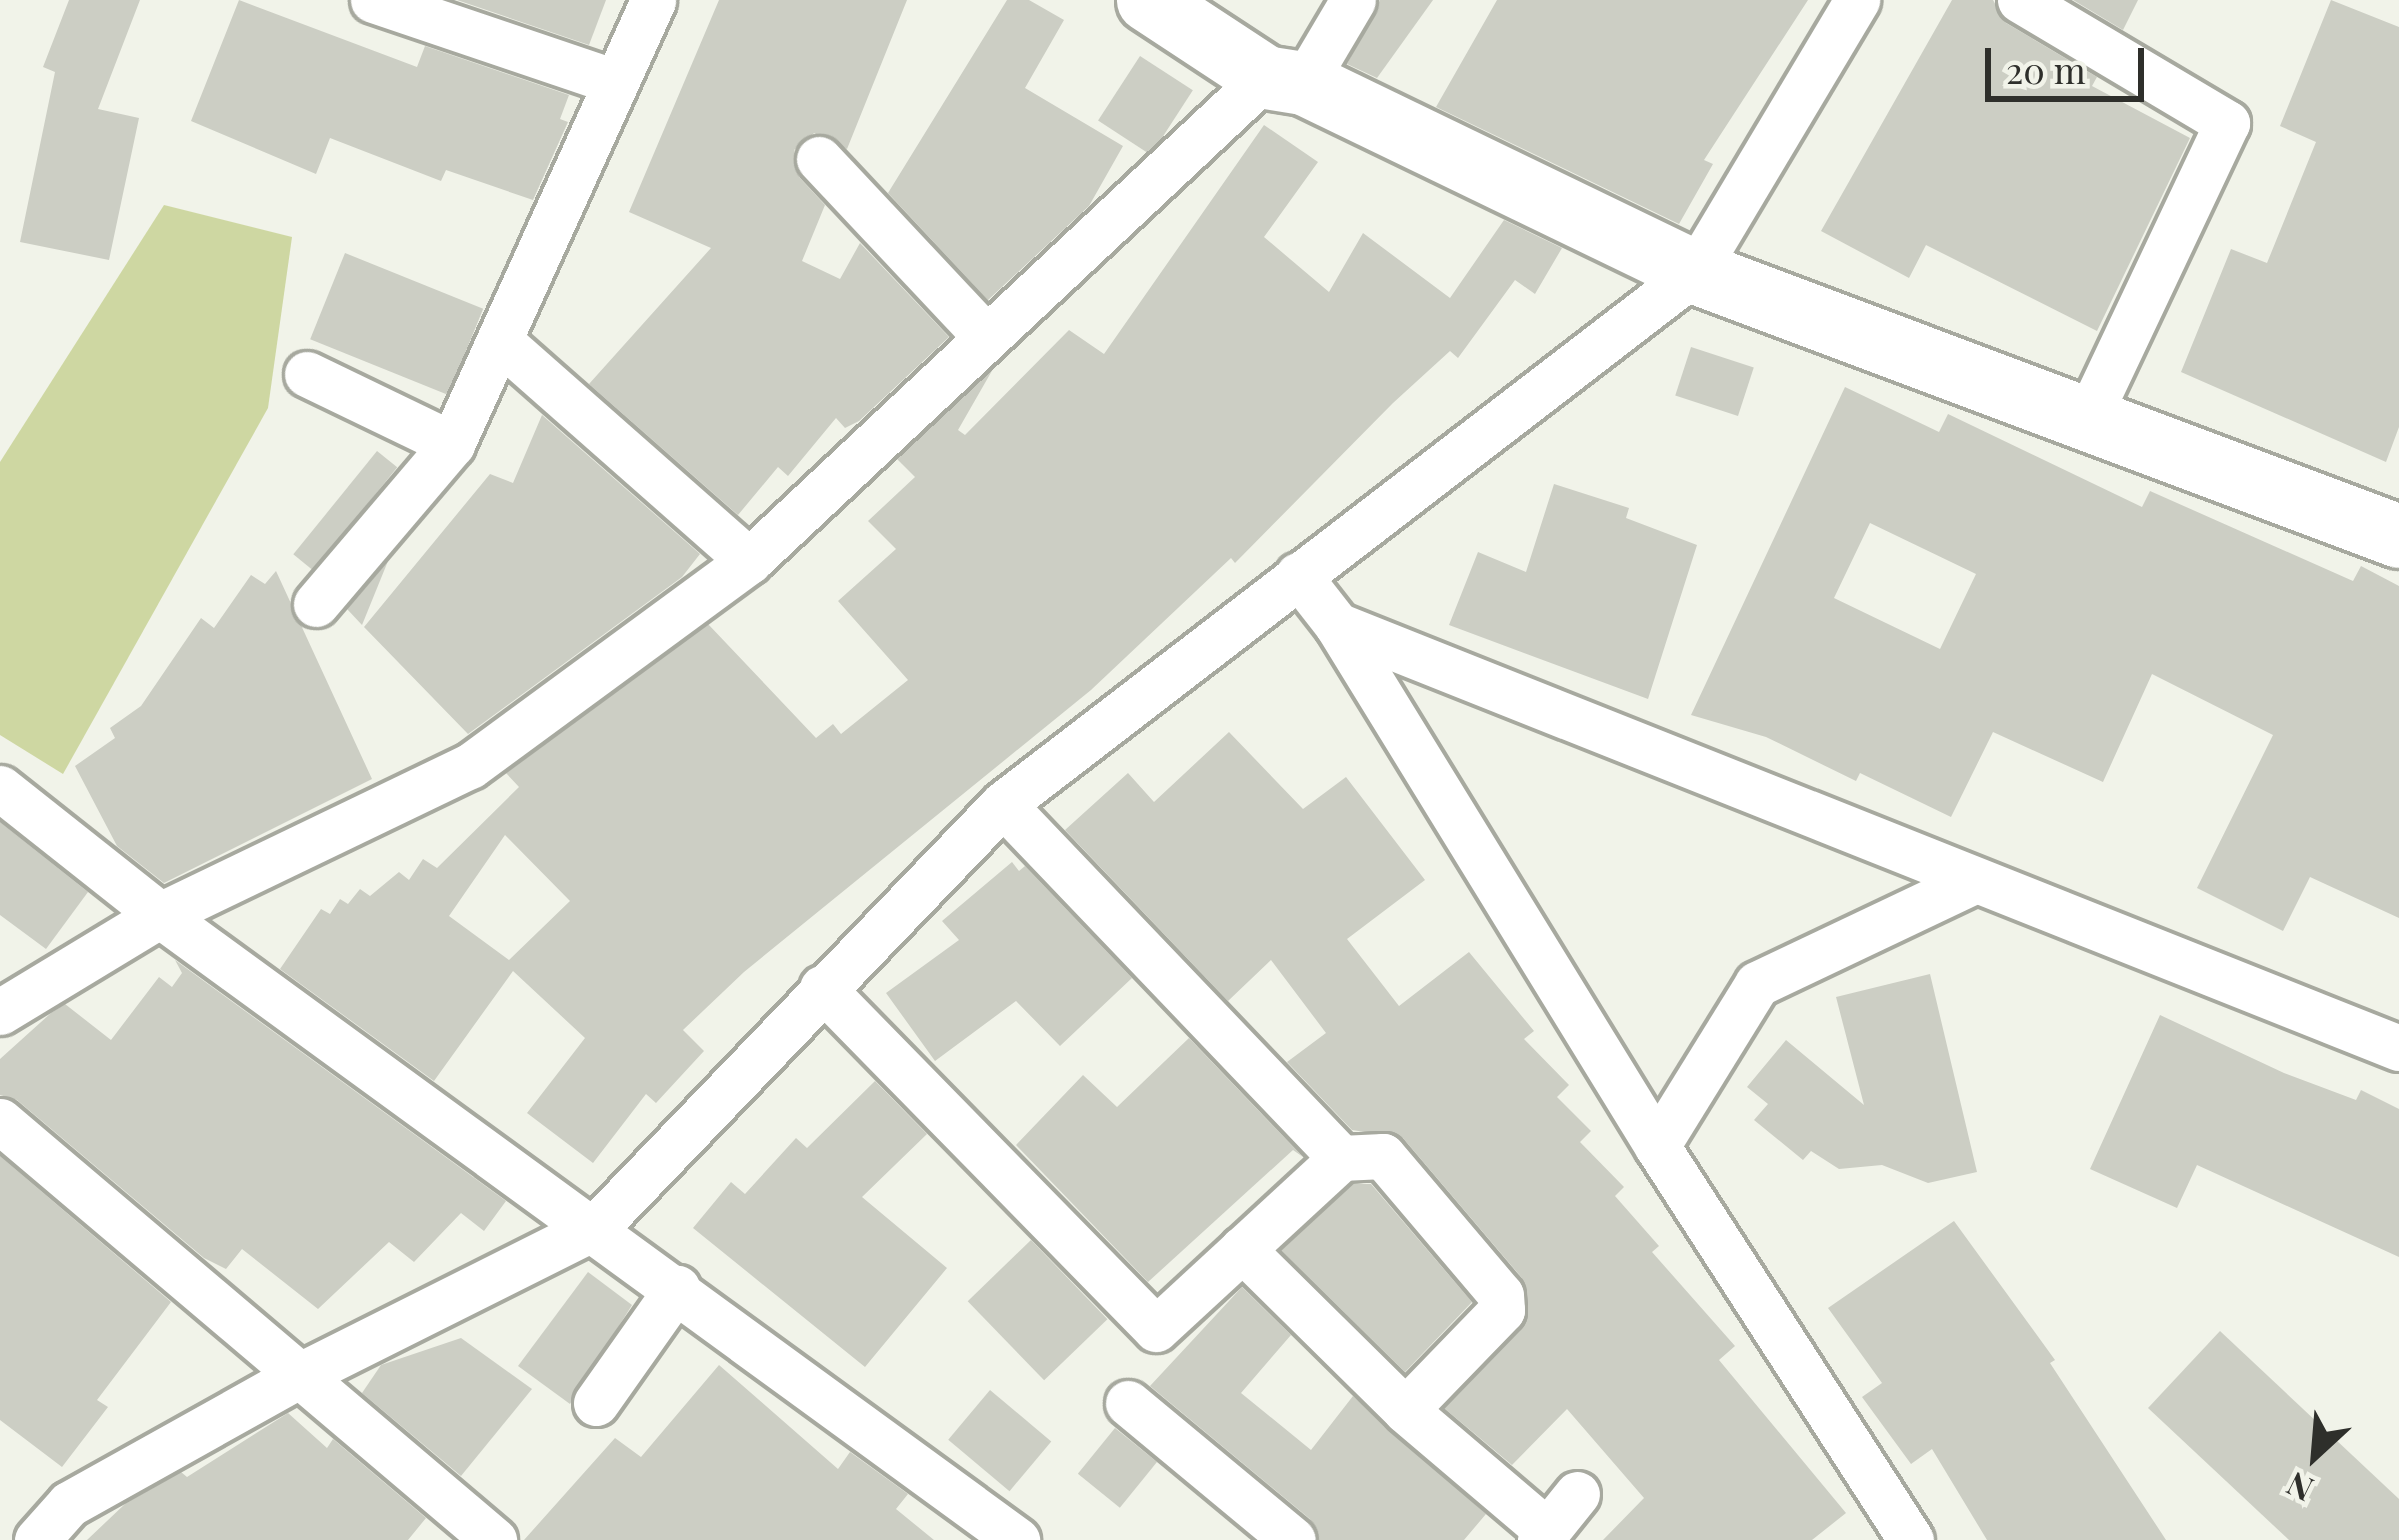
<!DOCTYPE html>
<style>
body{margin:0}
#map{position:relative;width:2399px;height:1540px;overflow:hidden;background:#f1f3e9;font-family:"Playfair Display",serif}
div>[style]{position:absolute}
.green>*{inset:0;background:#ced7a2}
.building>*{inset:0;background:#cccec4;transform-origin:0 0}
.roads{filter:drop-shadow(3px 0 #a7a99f) drop-shadow(-3px 0 #a7a99f) drop-shadow(0 3px #a7a99f) drop-shadow(0 -3px #a7a99f)}
.street>*{height:45px;margin:-22.5px;padding:0 22.5px;transform-origin:22.5px;border-radius:22.5px;background:#fff}
.secondary>*{height:63px;margin:-31.5px;padding:0 31.5px;transform-origin:31.5px;border-radius:31.5px;background:#fff}
span{translate:-50% -50%;white-space:nowrap;text-align:center;line-height:1.15;-webkit-text-stroke:9px #f1f3e9;paint-order:stroke}
.north{position:absolute;left:2255px;top:1396px;width:120px;height:120px;-webkit-text-stroke:9px #f1f3e9;paint-order:stroke;rotate:206deg;font-size:33px;font-weight:700;line-height:48px;text-align:center;color:#2e2f2b}
.north::after{content:'';display:block;margin:auto;width:42px;height:54px;background:#2e2f2b;clip-path:polygon(50% 0,100% 100%,50% 72%,0 100%)}
.scale{position:absolute;left:1985px;top:48px;width:159px;height:54px;box-sizing:border-box;border:6px solid #2e2f2b;border-top:0;padding-left:15px;font-size:36px;line-height:42px;white-space:nowrap;color:#2e2f2b;-webkit-text-stroke:9px #f1f3e9;paint-order:stroke}
</style>
<div id="map">
<div class="green">
<div style="clip-path:polygon(164px 205px,292px 237px,268px 408px,63px 774px,0 735px,0 462px)"></div>
</div>
<div class="building">
<div style="clip-path:polygon(69px 0,140px 0,98px 109px,139px 118px,109px 260px,20px 242px,55px 72px,43px 67px)"></div>
<div style="clip-path:polygon(239px 0,417px 67px,425px 46px,569px 95px,560px 119px,568px 122px,533px 200px,446px 170px,441px 181px,330px 138px,316px 174px,191px 121px)"></div>
<div style="clip-path:polygon(457px 0,606px 0,589px 45px)"></div>
<div style="clip-path:polygon(719px 0,907px 0,847px 149px,814px 133px,794px 150px,799px 177px,825px 205px,802px 261px,840px 279px,860px 243px,949px 337px,859px 421px,845px 428px,836px 418px,788px 476px,778px 467px,738px 515px,589px 384px,711px 248px,629px 212px)"></div>
<div style="clip-path:polygon(1007px 0,1029px 0,1064px 20px,1025px 88px,1123px 146px,1089px 206px,988px 300px,888px 193px)"></div>
<div style="clip-path:polygon(1380px 0,1433px 0,1377px 78px,1347px 64px)"></div>
<div style="clip-path:polygon(1497px 0,1808px 0,1704px 160px,1713px 164px,1679px 224px,1436px 107px)"></div>
<div style="clip-path:polygon(1952px 0,1993px 0,2006px 23px,2097px 77px,2092px 86px,2190px 138px,2097px 331px,1926px 245px,1909px 278px,1821px 231px)"></div>
<div style="clip-path:polygon(2073px 0,2138px 0,2123px 30px)"></div>
<div style="clip-path:polygon(2331px 0,2399px 27px,2399px 427px,2386px 462px,2181px 372px,2231px 249px,2267px 263px,2316px 142px,2280px 126px)"></div>
<div style="left:1140px;top:56px;width:63px;height:77px;rotate:33deg"></div>
<div style="clip-path:polygon(evenodd,1264px 125px,1318px 162px,1264px 237px,1329px 292px,1363px 233px,1450px 298px,1504px 220px,1562px 248px,1535px 294px,1515px 280px,1458px 358px,1450px 351px,1393px 403px,1235px 563px,1231px 558px,1091px 690px,744px 972px,683px 1030px,704px 1051px,656px 1103px,646px 1094px,593px 1163px,527px 1113px,585px 1038px,513px 971px,434px 1081px,280px 969px,321px 909px,330px 914px,340px 899px,348px 904px,360px 889px,370px 896px,399px 872px,409px 880px,423px 859px,437px 868px,519px 787px,506px 773px,708px 624px,816px 738px,833px 724px,841px 734px,908px 680px,838px 601px,896px 549px,868px 521px,915px 477px,897px 459px,993px 369px,958px 430px,965px 435px,1069px 330px,1104px 354px,1264px 125px,505px 835px,570px 901px,509px 960px,449px 916px,505px 835px)"></div>
<div style="left:345px;top:253px;width:149px;height:93px;rotate:22deg"></div>
<div style="left:1691px;top:347px;width:66px;height:51px;rotate:18deg"></div>
<div style="clip-path:polygon(evenodd,1845px 387px,1939px 432px,1948px 414px,2142px 507px,2150px 491px,2353px 581px,2361px 566px,2399px 586px,2399px 918px,2310px 877px,2283px 931px,2197px 888px,2273px 735px,2152px 674px,2103px 782px,1993px 732px,1951px 817px,1860px 773px,1856px 781px,1766px 737px,1691px 715px,1845px 387px,1870px 523px,1976px 574px,1940px 649px,1834px 598px,1870px 523px)"></div>
<div style="clip-path:polygon(542px 415px,700px 554px,682px 577px,468px 734px,364px 627px,490px 474px,513px 483px)"></div>
<div style="left:377px;top:451px;width:26px;height:133px;rotate:39deg"></div>
<div style="clip-path:polygon(1554px 484px,1629px 508px,1626px 518px,1697px 545px,1648px 699px,1449px 625px,1478px 552px,1526px 572px)"></div>
<div style="clip-path:polygon(388px 561px,362px 625px,347px 609px)"></div>
<div style="clip-path:polygon(276px 571px,372px 779px,164px 883px,117px 846px,75px 766px,115px 738px,110px 728px,141px 706px,201px 618px,214px 628px,251px 575px,265px 584px)"></div>
<div style="clip-path:polygon(1229px 732px,1303px 809px,1346px 777px,1425px 880px,1347px 939px,1399px 1006px,1469px 952px,1534px 1031px,1524px 1039px,1569px 1085px,1557px 1097px,1591px 1131px,1580px 1142px,1624px 1187px,1615px 1196px,1659px 1246px,1652px 1252px,1735px 1346px,1719px 1360px,1846px 1513px,1812px 1540px,1603px 1540px,1644px 1498px,1567px 1409px,1512px 1465px,1444px 1408px,1527px 1320px,1522px 1278px,1403px 1138px,1352px 1130px,1287px 1062px,1326px 1033px,1271px 960px,1228px 1001px,1065px 830px,1128px 773px,1154px 802px)"></div>
<div style="clip-path:polygon(0 822px,88px 892px,46px 949px,0 915px)"></div>
<div style="clip-path:polygon(1012px 862px,1019px 871px,1025px 866px,1132px 978px,1060px 1046px,1016px 1001px,935px 1061px,886px 993px,959px 940px,942px 921px)"></div>
<div style="clip-path:polygon(175px 960px,506px 1201px,484px 1231px,461px 1213px,414px 1262px,389px 1242px,318px 1309px,242px 1249px,226px 1269px,204px 1258px,17px 1100px,0 1095px,0 1059px,51px 1013px,65px 1004px,111px 1040px,159px 977px,172px 987px,182px 973px)"></div>
<div style="clip-path:polygon(1930px 974px,1977px 1172px,1928px 1183px,1882px 1165px,1839px 1169px,1811px 1151px,1803px 1160px,1754px 1120px,1768px 1104px,1747px 1087px,1786px 1040px,1864px 1105px,1836px 997px)"></div>
<div style="clip-path:polygon(2160px 1015px,2284px 1073px,2356px 1100px,2361px 1090px,2399px 1109px,2399px 1257px,2197px 1165px,2177px 1208px,2090px 1169px)"></div>
<div style="clip-path:polygon(1189px 1038px,1303px 1157px,1293px 1150px,1148px 1282px,1016px 1145px,1083px 1075px,1117px 1107px)"></div>
<div style="clip-path:polygon(875px 1081px,927px 1134px,862px 1197px,947px 1268px,865px 1367px,693px 1228px,731px 1182px,745px 1194px,796px 1138px,807px 1148px)"></div>
<div style="clip-path:polygon(0 1156px,171px 1302px,97px 1400px,108px 1407px,62px 1467px,0 1420px)"></div>
<div style="clip-path:polygon(1352px 1184px,1371px 1184px,1472px 1302px,1405px 1372px,1281px 1250px)"></div>
<div style="clip-path:polygon(1954px 1221px,2055px 1360px,2050px 1363px,2166px 1540px,1987px 1540px,1932px 1449px,1911px 1464px,1862px 1397px,1882px 1383px,1828px 1308px)"></div>
<div style="left:1031px;top:1240px;width:110px;height:88px;rotate:46deg"></div>
<div style="clip-path:polygon(588px 1272px,632px 1305px,570px 1404px,518px 1366px)"></div>
<div style="clip-path:polygon(1242px 1287px,1291px 1335px,1241px 1393px,1311px 1450px,1353px 1396px,1486px 1514px,1464px 1540px,1319px 1540px,1310px 1519px,1150px 1386px)"></div>
<div style="clip-path:polygon(2220px 1331px,2399px 1499px,2399px 1540px,2289px 1540px,2148px 1408px)"></div>
<div style="clip-path:polygon(461px 1338px,532px 1389px,461px 1476px,362px 1393px,381px 1365px)"></div>
<div style="clip-path:polygon(719px 1365px,838px 1469px,850px 1452px,908px 1494px,896px 1509px,934px 1540px,524px 1540px,615px 1438px,641px 1457px)"></div>
<div style="left:990px;top:1390px;width:80px;height:65px;rotate:40deg"></div>
<div style="clip-path:polygon(288px 1413px,327px 1448px,333px 1439px,426px 1518px,408px 1540px,87px 1540px,126px 1503px,181px 1472px,187px 1477px)"></div>
<div style="left:1115px;top:1428px;width:54px;height:59px;rotate:39deg"></div>
</div>
<div class="roads">
<div class="street">
<div style="left:373px;top:0;width:256px;rotate:18.7deg"></div>
<div style="left:2020px;top:0;width:241px;rotate:30.7deg"></div>
<div style="left:2227px;top:123px;width:323px;rotate:115.3deg"></div>
<div style="left:1304px;top:83px;width:96px;rotate:-59.4deg"></div>
<div style="left:819px;top:159px;width:241px;rotate:46.8deg"></div>
<div style="left:501px;top:342px;width:331px;rotate:41.4deg"></div>
<div style="left:307px;top:374px;width:161px;rotate:25.8deg"></div>
<div style="left:452px;top:444px;width:487px;rotate:-65.6deg"></div>
<div style="left:1298px;top:575px;width:63px;rotate:52deg"></div>
<div style="left:1337px;top:625px;width:611px;rotate:58.44deg"></div>
<div style="left:1657px;top:1146px;width:469px;rotate:57.2deg"></div>
<div style="left:316px;top:604px;width:210px;rotate:-49.6deg"></div>
<div style="left:1337px;top:625px;width:1143px;rotate:21.72deg"></div>
<div style="left:0;top:788px;width:204px;rotate:38.4deg"></div>
<div style="left:160px;top:915px;width:1061px;rotate:36.1deg"></div>
<div style="left:822px;top:988px;width:477px;rotate:45.6deg"></div>
<div style="left:1156px;top:1329px;width:252px;rotate:-42.7deg"></div>
<div style="left:1341px;top:1158px;width:489px;rotate:-133.7deg"></div>
<div style="left:0;top:1012px;width:187px;rotate:-31.2deg"></div>
<div style="left:160px;top:915px;width:344px;rotate:-25.7deg"></div>
<div style="left:470px;top:766px;width:346px;rotate:-36.3deg"></div>
<div style="left:749px;top:561px;width:707px;rotate:-43.17deg"></div>
<div style="left:0;top:1121px;width:648px;rotate:40.3deg"></div>
<div style="left:1657px;top:1146px;width:190px;rotate:-58.3deg"></div>
<div style="left:1757px;top:984px;width:238px;rotate:-25.4deg"></div>
<div style="left:1341px;top:1158px;width:42px;rotate:-2.7deg"></div>
<div style="left:1383px;top:1156px;width:182px;rotate:49.7deg"></div>
<div style="left:1501px;top:1295px;width:15px;rotate:86deg"></div>
<div style="left:1502px;top:1310px;width:139px;rotate:134.1deg"></div>
<div style="left:1242px;top:1249px;width:229px;rotate:44.6deg"></div>
<div style="left:1405px;top:1410px;width:187px;rotate:40.4deg"></div>
<div style="left:596px;top:1403px;width:141px;rotate:-54.8deg"></div>
<div style="left:1128px;top:1403px;width:214px;rotate:39.7deg"></div>
<div style="left:37px;top:1540px;width:48px;rotate:-48.4deg"></div>
<div style="left:69px;top:1504px;width:267px;rotate:-29.2deg"></div>
<div style="left:302px;top:1374px;width:329px;rotate:-26.6deg"></div>
<div style="left:596px;top:1227px;width:587px;rotate:-46.1deg"></div>
<div style="left:1003px;top:804px;width:873px;rotate:-37.55deg"></div>
<div style="left:1695px;top:272px;width:317px;rotate:-59.2deg"></div>
<div style="left:1540px;top:1540px;width:59px;rotate:-51.2deg"></div>
</div>
<div class="secondary">
<div style="left:1148px;top:0;width:140px;rotate:33.3deg"></div>
<div style="left:1265px;top:77px;width:39px;rotate:9deg"></div>
<div style="left:1304px;top:83px;width:434px;rotate:25.8deg"></div>
<div style="left:1695px;top:272px;width:752px;rotate:20.56deg"></div>
</div>
</div>
<div class="north">N</div>
<div class="scale">20 m</div>
</div>
